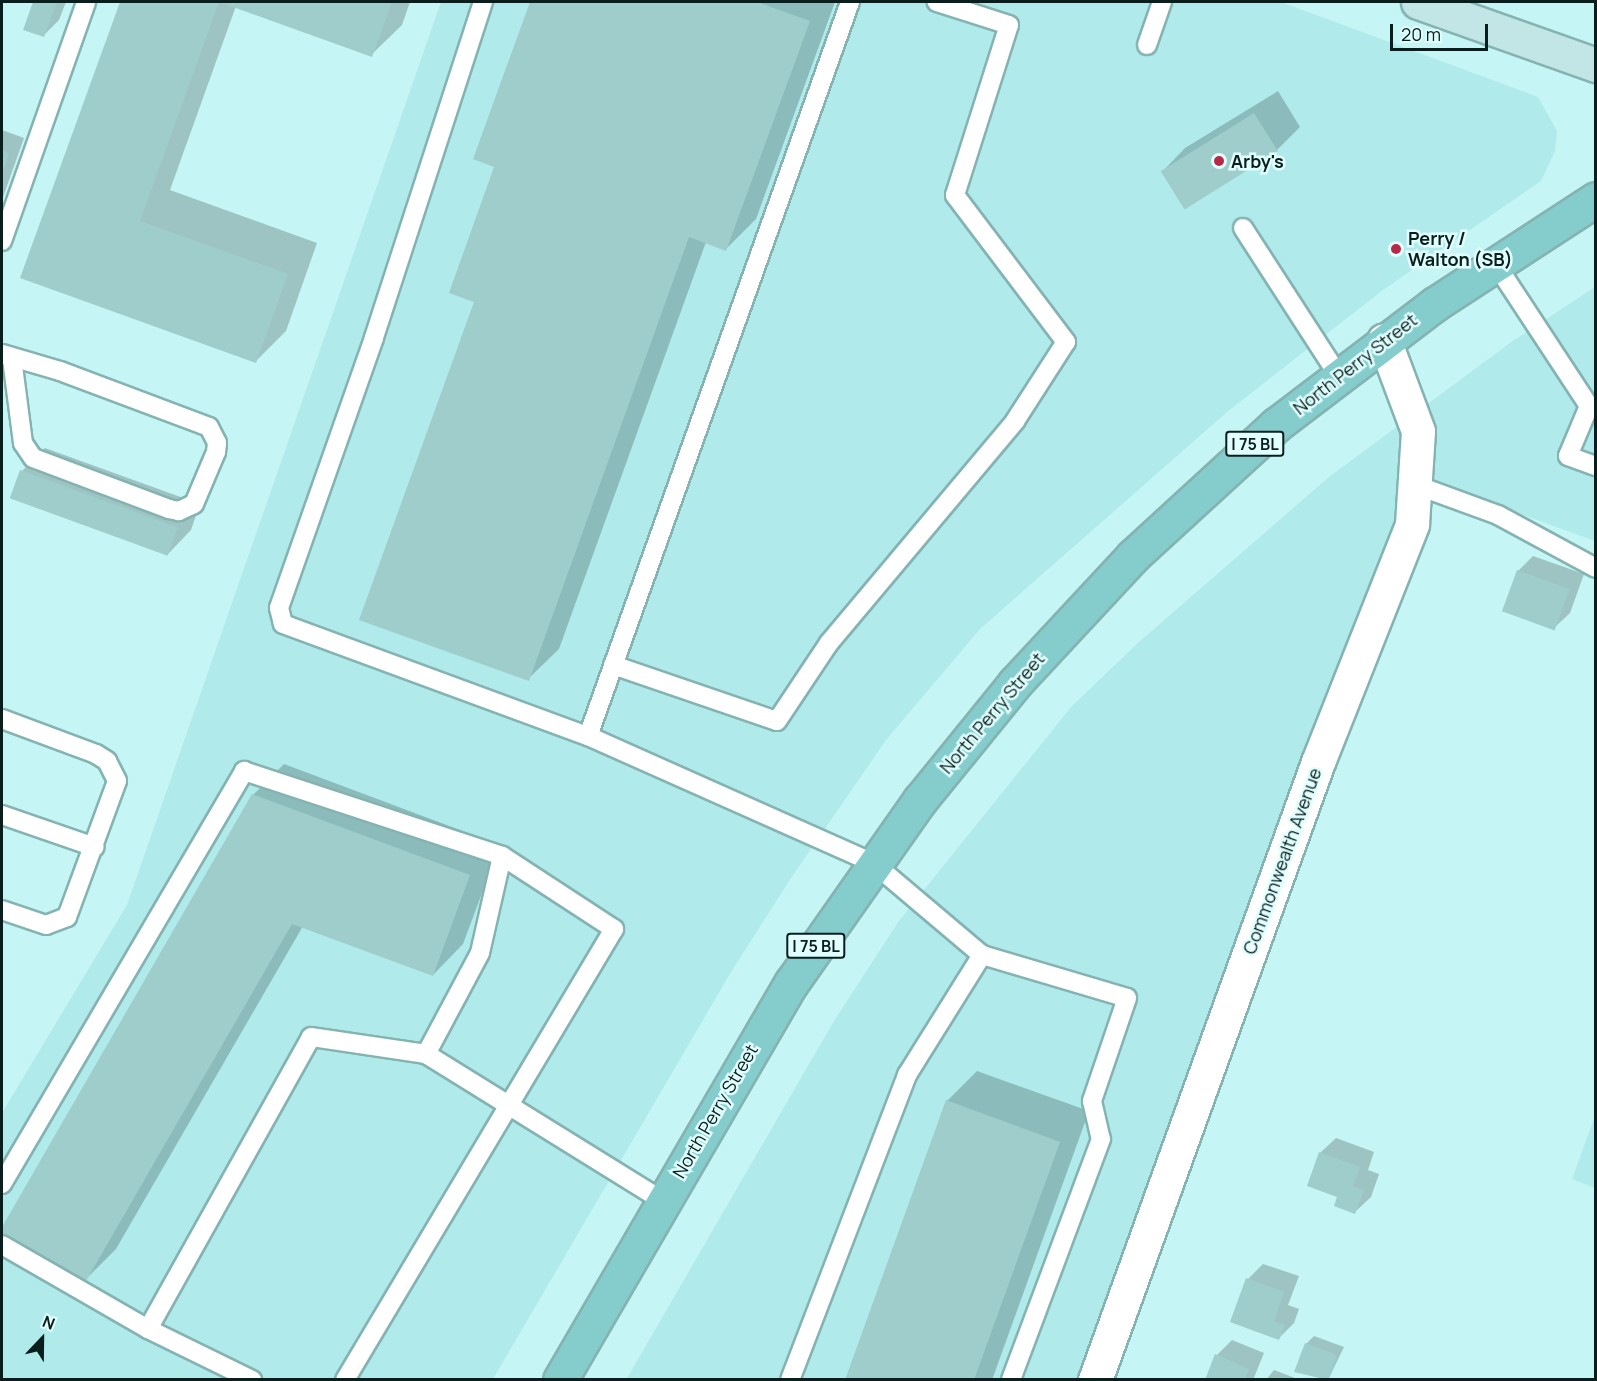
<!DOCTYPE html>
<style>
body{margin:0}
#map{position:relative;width:1597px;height:1381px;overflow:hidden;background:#c5f5f4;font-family:Manrope,sans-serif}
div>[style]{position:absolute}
.built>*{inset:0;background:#b0eaea}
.shadow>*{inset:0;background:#0003}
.building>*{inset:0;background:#9ecdcc;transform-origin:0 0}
.roads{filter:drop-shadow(2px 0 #84b3b2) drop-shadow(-2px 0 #84b3b2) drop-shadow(0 2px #84b3b2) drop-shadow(0 -2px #84b3b2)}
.service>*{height:18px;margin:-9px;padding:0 9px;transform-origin:9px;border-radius:9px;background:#fff}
.minor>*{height:33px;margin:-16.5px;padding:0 16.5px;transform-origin:16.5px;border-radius:16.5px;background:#fff}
.secondary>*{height:33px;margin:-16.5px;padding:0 16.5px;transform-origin:16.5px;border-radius:16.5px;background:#c2e6e6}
.primary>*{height:33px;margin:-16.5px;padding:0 16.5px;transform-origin:16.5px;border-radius:16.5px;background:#85cdcd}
.dots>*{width:16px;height:16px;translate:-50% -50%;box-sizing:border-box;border:3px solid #e1fefe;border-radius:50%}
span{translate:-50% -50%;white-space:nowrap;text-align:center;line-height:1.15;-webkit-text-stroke:5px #e1fefe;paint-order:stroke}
.shield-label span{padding:2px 4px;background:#e1fefe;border:2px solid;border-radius:4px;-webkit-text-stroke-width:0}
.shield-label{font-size:16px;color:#0b1e1e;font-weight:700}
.poi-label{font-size:18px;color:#0b1e1e;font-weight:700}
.left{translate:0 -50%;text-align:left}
.street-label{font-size:18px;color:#0b1e1e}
.frame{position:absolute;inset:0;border:3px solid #0b1e1e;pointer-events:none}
.north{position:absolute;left:12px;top:1309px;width:60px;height:60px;-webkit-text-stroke:4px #e1fefe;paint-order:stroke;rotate:22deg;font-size:16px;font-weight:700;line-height:24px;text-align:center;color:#0b1e1e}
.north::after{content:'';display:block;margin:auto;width:21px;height:27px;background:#0b1e1e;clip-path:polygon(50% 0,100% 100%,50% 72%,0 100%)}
.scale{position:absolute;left:1390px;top:24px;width:98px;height:27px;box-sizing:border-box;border:3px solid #0b1e1e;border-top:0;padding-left:8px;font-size:18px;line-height:21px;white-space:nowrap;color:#0b1e1e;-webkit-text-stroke:4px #e1fefe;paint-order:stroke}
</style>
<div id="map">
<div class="built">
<div style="clip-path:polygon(441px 2px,1281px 2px,1538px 97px,1557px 131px,1555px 151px,1541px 181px,1383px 290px,1227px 412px,980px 629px,886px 740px,791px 878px,731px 972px,493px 1379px,2px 1379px,2px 1113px,127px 905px)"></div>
<div style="clip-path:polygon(1595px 287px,1595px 541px,1422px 478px,1089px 1379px,626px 1380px,834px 1021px,899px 921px,1072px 706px,1139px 642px,1329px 477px,1510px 343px)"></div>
<div style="clip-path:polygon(1595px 1116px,1595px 1188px,1572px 1179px)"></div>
</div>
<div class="shadow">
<div style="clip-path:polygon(35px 2px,66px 2px,59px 20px,44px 35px,25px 29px)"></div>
<div style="clip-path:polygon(121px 2px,410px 2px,402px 25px,371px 55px,236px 6px,170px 190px,317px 243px,286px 331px,255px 362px,22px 277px)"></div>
<div style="clip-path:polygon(532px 2px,835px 2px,756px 219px,726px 249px,706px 242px,559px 649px,528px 679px,476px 301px,496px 166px,475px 158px)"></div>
<div style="clip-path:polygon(1278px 91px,1300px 127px,1277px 150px,1162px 172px,1185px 148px)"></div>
<div style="clip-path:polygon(2px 130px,24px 138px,2px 200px)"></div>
<div style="clip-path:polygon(45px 448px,200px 504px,191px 530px,168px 554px,22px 471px)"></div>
<div style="clip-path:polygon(1533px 556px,1584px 574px,1570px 613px,1554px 628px,1518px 571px)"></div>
<div style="clip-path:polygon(284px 764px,500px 845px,463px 944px,433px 975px,303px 926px,116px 1249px,85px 1280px,2px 1230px,253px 795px)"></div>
<div style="clip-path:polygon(977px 1071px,1089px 1111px,992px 1380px,847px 1380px,947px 1101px)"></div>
<div style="clip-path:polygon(1336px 1138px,1374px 1152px,1368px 1170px,1379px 1174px,1371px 1197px,1355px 1212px,1339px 1196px,1320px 1153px)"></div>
<div style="clip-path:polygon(1263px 1264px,1299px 1276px,1288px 1305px,1299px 1309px,1294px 1323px,1279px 1338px,1248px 1279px)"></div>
<div style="clip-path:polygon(1314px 1336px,1344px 1347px,1328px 1380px,1296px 1371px,1306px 1344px)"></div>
<div style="clip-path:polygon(1232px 1340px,1264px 1353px,1253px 1380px,1207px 1380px,1217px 1355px)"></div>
<div style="clip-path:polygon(1274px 1370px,1295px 1378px,1294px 1380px,1266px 1380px)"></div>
</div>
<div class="building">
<div style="clip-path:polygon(33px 2px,57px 2px,44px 37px,23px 30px)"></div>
<div style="clip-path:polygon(120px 2px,392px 2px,372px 57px,219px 2px,140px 221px,288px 274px,256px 363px,20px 278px)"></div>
<div style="clip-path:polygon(530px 2px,757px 2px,810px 21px,726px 251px,689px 237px,529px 681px,359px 620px,474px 302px,449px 293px,494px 167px,473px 159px)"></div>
<div style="left:1254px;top:113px;width:45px;height:110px;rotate:58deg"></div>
<div style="clip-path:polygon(2px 150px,9px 153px,2px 174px)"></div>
<div style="left:20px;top:470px;width:168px;height:30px;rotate:20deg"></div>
<div style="left:1517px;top:570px;width:56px;height:44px;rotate:20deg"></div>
<div style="clip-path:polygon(252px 794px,470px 875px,433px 976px,292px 924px,86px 1281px,2px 1233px,2px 1227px)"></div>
<div style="clip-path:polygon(946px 1100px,1060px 1142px,974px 1380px,845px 1380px)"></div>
<div style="clip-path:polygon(1319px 1152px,1360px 1167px,1353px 1186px,1364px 1190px,1355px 1214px,1334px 1206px,1337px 1197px,1307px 1186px)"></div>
<div style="clip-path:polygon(1246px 1278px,1284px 1292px,1274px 1321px,1285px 1325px,1279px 1340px,1230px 1322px)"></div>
<div style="clip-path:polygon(1305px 1343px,1337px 1355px,1328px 1380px,1294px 1372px)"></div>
<div style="clip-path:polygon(1215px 1354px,1249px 1369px,1245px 1380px,1205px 1380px)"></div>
</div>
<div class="roads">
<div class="service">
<div style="left:483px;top:2px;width:353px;rotate:108deg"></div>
<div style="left:374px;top:338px;width:286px;rotate:109.4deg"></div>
<div style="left:279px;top:608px;width:16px;rotate:76deg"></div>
<div style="left:283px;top:624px;width:325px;rotate:20.2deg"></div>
<div style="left:850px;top:2px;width:779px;rotate:109.64deg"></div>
<div style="left:588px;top:736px;width:312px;rotate:24deg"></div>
<div style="left:873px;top:863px;width:143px;rotate:40.2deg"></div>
<div style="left:982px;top:955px;width:151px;rotate:16.5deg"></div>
<div style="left:1127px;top:998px;width:109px;rotate:108.8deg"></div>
<div style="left:1092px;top:1101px;width:39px;rotate:77deg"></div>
<div style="left:1101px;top:1139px;width:257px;rotate:110.5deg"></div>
<div style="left:1147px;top:45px;width:46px;rotate:-70.8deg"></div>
<div style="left:1243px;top:228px;width:175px;rotate:57.1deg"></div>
<div style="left:2px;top:241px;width:253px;rotate:-70.6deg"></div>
<div style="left:1495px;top:263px;width:171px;rotate:56.7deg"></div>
<div style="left:1589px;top:406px;width:54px;rotate:112.8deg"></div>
<div style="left:1568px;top:456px;width:30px;rotate:20deg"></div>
<div style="left:2px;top:354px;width:60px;rotate:16.3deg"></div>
<div style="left:60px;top:371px;width:159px;rotate:20.6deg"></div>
<div style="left:209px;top:427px;width:18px;rotate:63deg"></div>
<div style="left:217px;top:443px;width:9px;rotate:96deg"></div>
<div style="left:216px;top:452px;width:56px;rotate:112.9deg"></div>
<div style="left:194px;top:504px;width:17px;rotate:155deg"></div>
<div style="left:179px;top:511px;width:10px;rotate:-169deg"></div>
<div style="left:169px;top:509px;width:145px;rotate:-159.4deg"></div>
<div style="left:33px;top:458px;width:18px;rotate:-124deg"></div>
<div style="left:23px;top:443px;width:86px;rotate:-97.4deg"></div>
<div style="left:1416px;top:485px;width:87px;rotate:20.1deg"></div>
<div style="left:1498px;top:515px;width:111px;rotate:28.4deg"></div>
<div style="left:613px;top:665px;width:173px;rotate:18.9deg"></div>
<div style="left:777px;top:721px;width:94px;rotate:-56.3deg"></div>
<div style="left:829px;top:643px;width:290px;rotate:-50deg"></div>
<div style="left:1015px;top:421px;width:94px;rotate:-57.2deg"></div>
<div style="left:1066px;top:342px;width:184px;rotate:-127.1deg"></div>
<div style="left:955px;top:195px;width:178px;rotate:-72.4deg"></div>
<div style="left:1009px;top:25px;width:76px;rotate:-162.3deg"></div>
<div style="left:2px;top:719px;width:100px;rotate:20.4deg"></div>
<div style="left:96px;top:754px;width:13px;rotate:32deg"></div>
<div style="left:107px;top:761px;width:22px;rotate:63deg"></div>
<div style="left:117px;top:781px;width:145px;rotate:110.2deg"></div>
<div style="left:67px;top:917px;width:22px;rotate:159deg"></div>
<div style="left:46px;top:925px;width:46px;rotate:-161.2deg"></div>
<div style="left:2px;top:815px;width:98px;rotate:19deg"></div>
<div style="left:2px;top:1184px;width:479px;rotate:-59.6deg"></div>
<div style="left:244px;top:771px;width:272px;rotate:18.2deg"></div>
<div style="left:502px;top:856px;width:99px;rotate:102.8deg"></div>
<div style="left:480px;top:953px;width:115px;rotate:118.1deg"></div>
<div style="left:2px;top:1245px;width:168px;rotate:29.9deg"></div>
<div style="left:148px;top:1329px;width:334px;rotate:-60.8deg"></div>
<div style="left:311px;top:1037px;width:116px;rotate:8.4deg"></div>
<div style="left:426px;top:1054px;width:279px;rotate:31.8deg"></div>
<div style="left:148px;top:1329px;width:116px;rotate:26.1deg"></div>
<div style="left:345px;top:1380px;width:525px;rotate:-59.19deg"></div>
<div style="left:614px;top:929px;width:134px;rotate:-146.9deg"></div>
<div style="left:790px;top:1380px;width:327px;rotate:-69deg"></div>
<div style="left:907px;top:1075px;width:142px;rotate:-58deg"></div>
</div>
<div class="minor">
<div style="left:1095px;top:1380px;width:657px;rotate:-70.16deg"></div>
<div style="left:1318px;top:762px;width:256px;rotate:-68.4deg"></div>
<div style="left:1412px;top:524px;width:93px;rotate:-86.3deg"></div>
<div style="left:1418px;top:431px;width:97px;rotate:-110.5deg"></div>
</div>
<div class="secondary">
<div style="left:1418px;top:2px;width:189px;rotate:19.5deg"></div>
</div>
<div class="primary">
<div style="left:560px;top:1380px;width:461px;rotate:-59.8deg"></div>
<div style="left:792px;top:982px;width:223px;rotate:-54.9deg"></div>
<div style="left:920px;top:800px;width:151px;rotate:-50.9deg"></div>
<div style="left:1015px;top:683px;width:173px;rotate:-47.1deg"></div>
<div style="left:1133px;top:556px;width:194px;rotate:-42.5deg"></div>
<div style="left:1276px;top:425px;width:200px;rotate:-37.3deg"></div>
<div style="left:1435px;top:304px;width:192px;rotate:-33.1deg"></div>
</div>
</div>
<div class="dots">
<div style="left:1219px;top:161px;background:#b92845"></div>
<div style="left:1396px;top:249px;background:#b92845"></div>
</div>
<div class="shield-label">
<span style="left:1255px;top:444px">I 75 BL</span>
<span style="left:816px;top:946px">I 75 BL</span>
</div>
<div class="poi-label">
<span class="left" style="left:1231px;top:161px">Arby's</span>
<span class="left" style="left:1408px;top:249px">Perry /<br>Walton (SB)</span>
</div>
<div class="street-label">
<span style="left:1355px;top:364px;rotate:-38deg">North Perry Street</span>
<span style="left:992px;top:713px;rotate:-50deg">North Perry Street</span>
<span style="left:1282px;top:861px;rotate:-70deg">Commonwealth Avenue</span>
<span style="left:715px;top:1111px;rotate:-60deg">North Perry Street</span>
</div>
<div class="frame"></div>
<div class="north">N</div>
<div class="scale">20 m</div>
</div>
